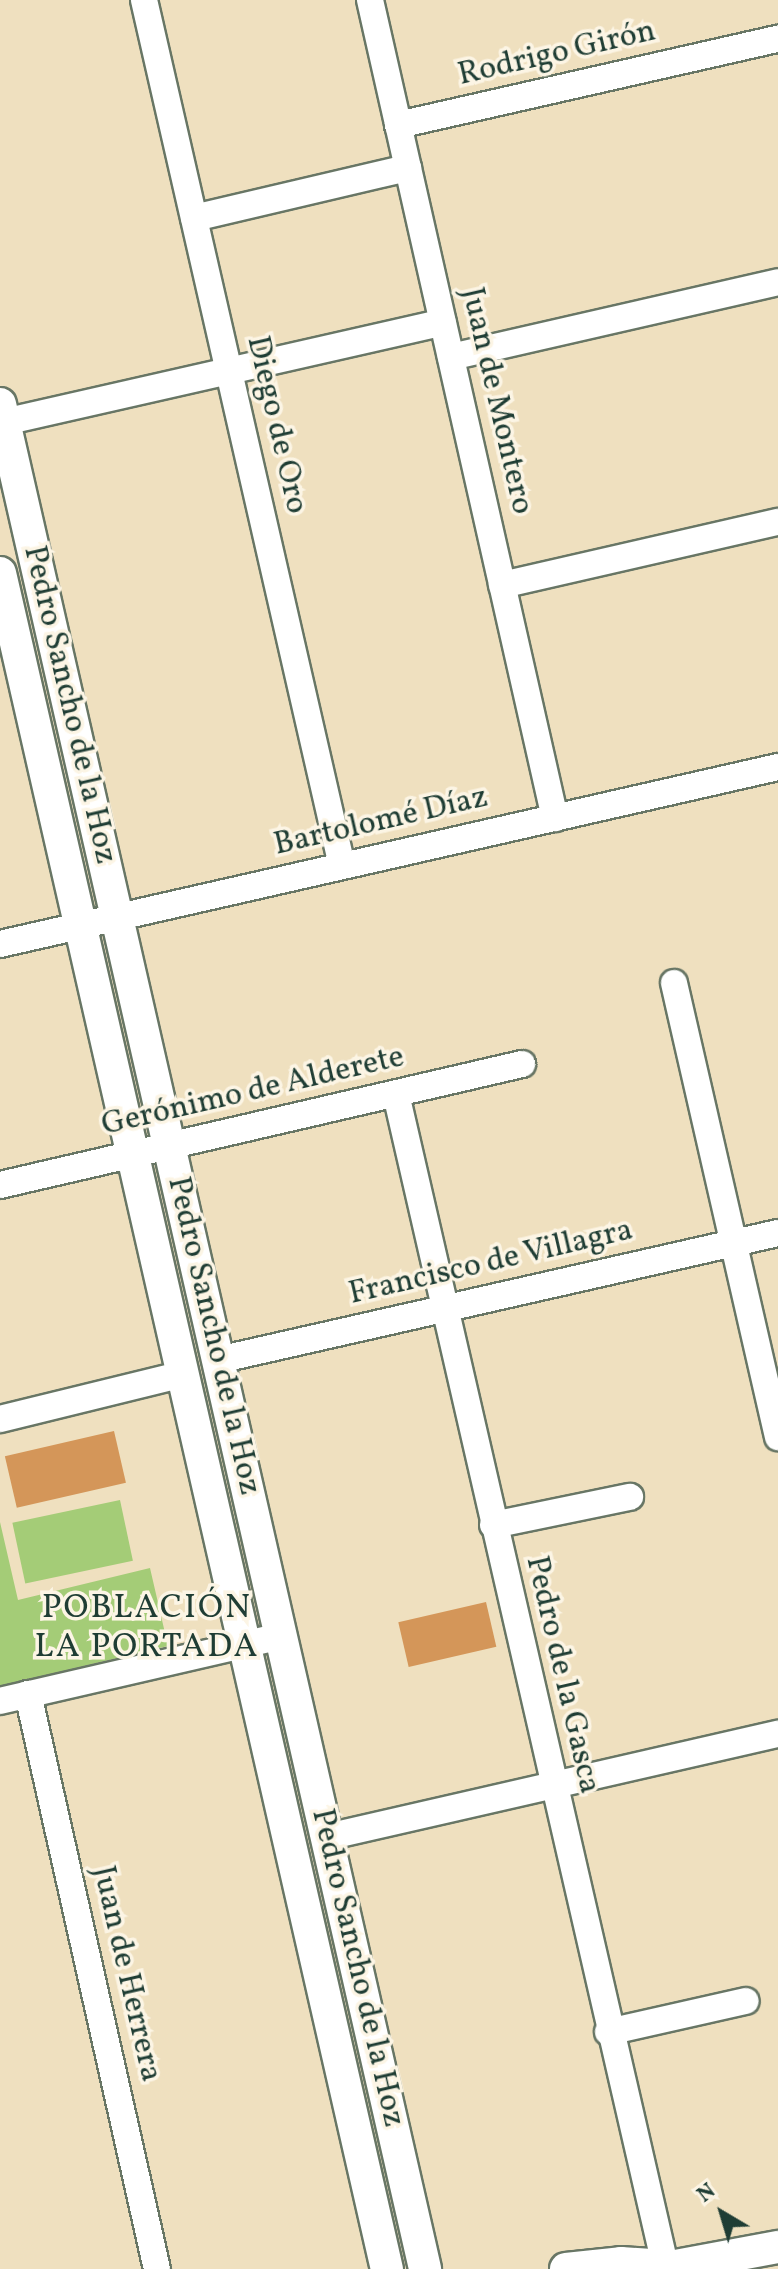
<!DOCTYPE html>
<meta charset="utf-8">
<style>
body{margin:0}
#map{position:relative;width:778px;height:2269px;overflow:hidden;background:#efe0bf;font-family:Vollkorn,serif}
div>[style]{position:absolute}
.green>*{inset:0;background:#a4cc77;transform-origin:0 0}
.building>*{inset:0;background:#d49659;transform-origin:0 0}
.roads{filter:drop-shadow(2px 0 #687665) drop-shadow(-2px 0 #687665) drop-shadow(0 2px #687665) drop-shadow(0 -2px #687665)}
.minor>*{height:26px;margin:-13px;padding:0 13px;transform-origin:13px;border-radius:13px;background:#fff}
.tertiary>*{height:32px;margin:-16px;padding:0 16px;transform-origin:16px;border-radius:16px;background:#fff}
span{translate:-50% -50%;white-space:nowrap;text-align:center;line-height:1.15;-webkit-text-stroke:7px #fcf5e5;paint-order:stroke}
.street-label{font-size:32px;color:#1f3d34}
.neighbourhood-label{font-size:34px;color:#1f3d34;letter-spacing:2px}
.north{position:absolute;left:682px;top:2173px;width:80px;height:80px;-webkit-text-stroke:6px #fcf5e5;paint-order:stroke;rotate:322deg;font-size:22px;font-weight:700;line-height:32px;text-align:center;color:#1f3d34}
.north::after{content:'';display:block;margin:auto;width:28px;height:36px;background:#1f3d34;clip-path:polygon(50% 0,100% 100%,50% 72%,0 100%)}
</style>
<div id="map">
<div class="green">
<div style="left:120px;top:1500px;width:62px;height:110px;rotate:78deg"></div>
<div style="clip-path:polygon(0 1522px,18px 1600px,150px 1568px,168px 1646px,0 1686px)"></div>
</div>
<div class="building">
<div style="left:114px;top:1431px;width:53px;height:112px;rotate:77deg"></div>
<div style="left:486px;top:1602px;width:46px;height:90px;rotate:77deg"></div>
</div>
<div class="roads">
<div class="minor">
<div style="left:144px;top:0;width:888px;rotate:77.12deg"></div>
<div style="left:370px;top:0;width:839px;rotate:77.26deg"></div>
<div style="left:398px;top:125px;width:390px;rotate:-12.8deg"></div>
<div style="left:194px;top:218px;width:220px;rotate:-13.2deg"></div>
<div style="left:451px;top:357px;width:335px;rotate:-12.9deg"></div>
<div style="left:0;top:423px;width:454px;rotate:-12.8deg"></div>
<div style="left:502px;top:585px;width:283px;rotate:-12.9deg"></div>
<div style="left:0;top:944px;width:798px;rotate:-12.82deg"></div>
<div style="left:674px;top:983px;width:466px;rotate:77.1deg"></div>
<div style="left:396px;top:1094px;width:1206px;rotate:77.06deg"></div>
<div style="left:0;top:1185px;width:536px;rotate:-13.05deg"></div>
<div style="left:218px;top:1360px;width:574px;rotate:-12.78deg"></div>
<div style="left:0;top:1419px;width:188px;rotate:-13.8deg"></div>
<div style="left:493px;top:1525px;width:140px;rotate:-11.6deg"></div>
<div style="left:28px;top:1694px;width:589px;rotate:77.36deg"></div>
<div style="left:0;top:1701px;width:288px;rotate:-13deg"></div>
<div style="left:327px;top:1837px;width:463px;rotate:-12.9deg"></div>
<div style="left:608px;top:2032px;width:141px;rotate:-12.7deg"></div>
</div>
<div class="tertiary">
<div style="left:0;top:404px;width:1913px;rotate:77.16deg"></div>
<div style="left:0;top:573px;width:1740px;rotate:77.15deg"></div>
<div style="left:566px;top:2269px;width:55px;rotate:-6.2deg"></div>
<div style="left:621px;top:2263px;width:45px;rotate:3.8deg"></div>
<div style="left:659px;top:2269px;width:121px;rotate:-10.5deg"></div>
</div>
</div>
<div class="street-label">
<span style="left:557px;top:54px;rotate:-13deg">Rodrigo Girón</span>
<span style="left:496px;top:401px;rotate:77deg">Juan de Montero</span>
<span style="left:276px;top:425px;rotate:77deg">Diego de Oro</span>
<span style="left:69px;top:705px;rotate:77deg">Pedro Sancho de la Hoz</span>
<span style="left:381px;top:822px;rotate:-13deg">Bartolomé Díaz</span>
<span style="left:253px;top:1092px;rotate:-13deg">Gerónimo de Alderete</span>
<span style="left:491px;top:1263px;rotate:-13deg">Francisco de Villagra</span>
<span style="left:213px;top:1336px;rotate:77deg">Pedro Sancho de la Hoz</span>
<span style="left:562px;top:1675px;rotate:77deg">Pedro de la Gasca</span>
<span style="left:357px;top:1968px;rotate:77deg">Pedro Sancho de la Hoz</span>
<span style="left:126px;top:1974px;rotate:77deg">Juan de Herrera</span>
</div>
<div class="neighbourhood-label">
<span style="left:147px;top:1628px">POBLACIÓN<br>LA PORTADA</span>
</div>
<div class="north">N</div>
</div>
